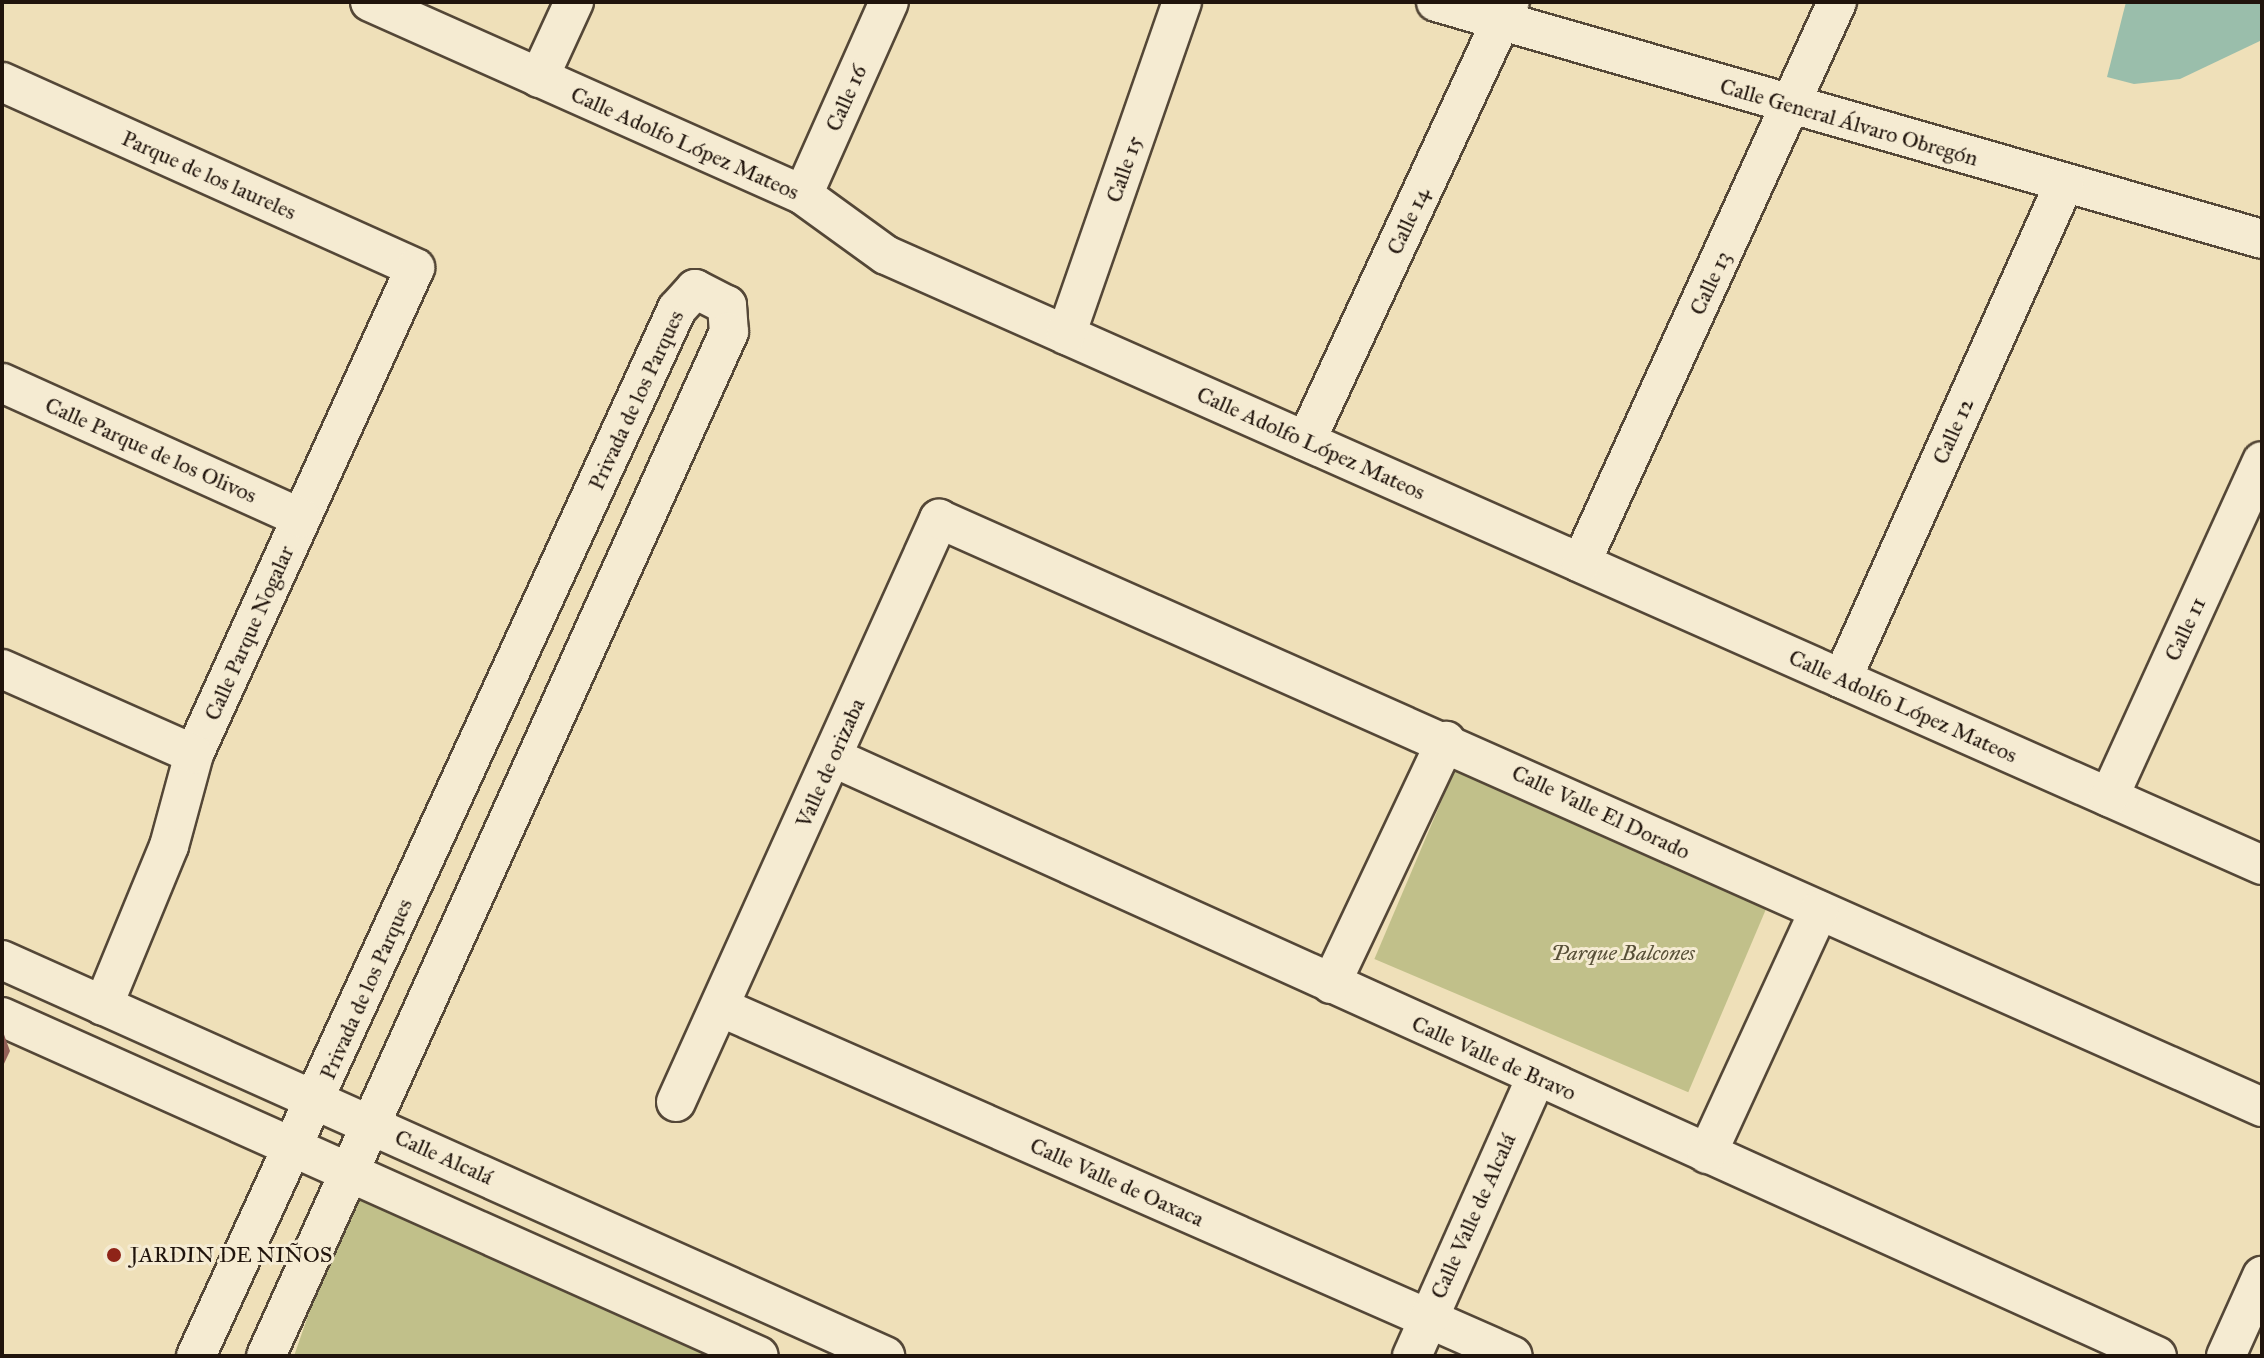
<!DOCTYPE html>
<meta charset="utf-8">
<style>
body{margin:0}
#map{position:relative;width:2264px;height:1358px;overflow:hidden;background:#efe0b9;font-family:"IM FELL Great Primer",serif}
div>[style]{position:absolute}
.green>*{inset:0;background:#c1c08a;transform-origin:0 0}
.water>*{inset:0;background:#9abeab}
.roads{filter:drop-shadow(2px 0 #544737) drop-shadow(-2px 0 #544737) drop-shadow(0 2px #544737) drop-shadow(0 -2px #544737)}
.minor>*{height:38px;margin:-19px;padding:0 19px;transform-origin:19px;border-radius:19px;background:#f5ebd2}
.shaded-wall>*{inset:0;background:#95635a}
.dots>*{width:22px;height:22px;translate:-50% -50%;box-sizing:border-box;border:4px solid #f5ebd2;border-radius:50%}
span{translate:-50% -50%;white-space:nowrap;text-align:center;line-height:1.15;-webkit-text-stroke:6px #f5ebd2;paint-order:stroke}
.street-label{font-size:22px;color:#20140c}
.park-label{font-size:22px;color:#585038;font-style:italic}
.poi-label{font-size:22px;color:#20140c}
.left{translate:0 -50%;text-align:left}
.frame{position:absolute;inset:0;border:4px solid #20140c;pointer-events:none}
</style>
<div id="map">
<div class="green">
<div style="left:1458px;top:762px;width:341px;height:214px;rotate:23deg"></div>
<div style="clip-path:polygon(353px 1186px,735px 1356px,294px 1356px)"></div>
</div>
<div class="water">
<div style="clip-path:polygon(2126px 2px,2262px 2px,2262px 40px,2180px 79px,2134px 84px,2107px 77px)"></div>
</div>
<div class="roads">
<div class="minor">
<div style="left:370px;top:2px;width:474px;rotate:24deg"></div>
<div style="left:803px;top:195px;width:102px;rotate:35.9deg"></div>
<div style="left:886px;top:255px;width:1505px;rotate:23.91deg"></div>
<div style="left:1436px;top:2px;width:859px;rotate:16.01deg"></div>
<div style="left:539px;top:78px;width:84px;rotate:-65.3deg"></div>
<div style="left:2px;top:82px;width:453px;rotate:24.2deg"></div>
<div style="left:415px;top:268px;width:534px;rotate:114.45deg"></div>
<div style="left:194px;top:754px;width:95px;rotate:105.2deg"></div>
<div style="left:169px;top:846px;width:173px;rotate:112.4deg"></div>
<div style="left:803px;top:195px;width:211px;rotate:-66deg"></div>
<div style="left:1066px;top:335px;width:353px;rotate:-70.8deg"></div>
<div style="left:2px;top:383px;width:328px;rotate:24.3deg"></div>
<div style="left:1306px;top:441px;width:484px;rotate:-65.1deg"></div>
<div style="left:1581px;top:563px;width:617px;rotate:-65.47deg"></div>
<div style="left:2px;top:669px;width:210px;rotate:23.9deg"></div>
<div style="left:1842px;top:679px;width:543px;rotate:-65.84deg"></div>
<div style="left:832px;top:757px;width:1454px;rotate:24.33deg"></div>
<div style="left:2109px;top:797px;width:369px;rotate:-65.5deg"></div>
<div style="left:2px;top:960px;width:968px;rotate:24.15deg"></div>
<div style="left:1331px;top:984px;width:269px;rotate:-64.7deg"></div>
<div style="left:720px;top:1007px;width:866px;rotate:23.75deg"></div>
<div style="left:2px;top:1017px;width:829px;rotate:24.12deg"></div>
<div style="left:676px;top:1102px;width:640px;rotate:-65.72deg"></div>
<div style="left:939px;top:519px;width:1448px;rotate:23.96deg"></div>
<div style="left:1707px;top:1154px;width:268px;rotate:-65.3deg"></div>
<div style="left:196px;top:1356px;width:1152px;rotate:-65.33deg"></div>
<div style="left:677px;top:309px;width:27px;rotate:-48deg"></div>
<div style="left:695px;top:289px;width:36px;rotate:27deg"></div>
<div style="left:727px;top:305px;width:27px;rotate:86deg"></div>
<div style="left:729px;top:332px;width:1124px;rotate:114.33deg"></div>
<div style="left:1412px;top:1356px;width:305px;rotate:-66deg"></div>
<div style="left:2226px;top:1356px;width:88px;rotate:-65.8deg"></div>
</div>
</div>
<div class="shaded-wall">
<div style="clip-path:polygon(2px 1029px,10px 1051px,2px 1068px)"></div>
</div>
<div class="dots">
<div style="left:114px;top:1255px;background:#8f2418"></div>
</div>
<div class="street-label">
<span style="left:846px;top:98px;rotate:-66deg">Calle 16</span>
<span style="left:1849px;top:122px;rotate:16deg">Calle General Álvaro Obregón</span>
<span style="left:685px;top:143px;rotate:24deg">Calle Adolfo López Mateos</span>
<span style="left:1124px;top:169px;rotate:-71deg">Calle 15</span>
<span style="left:209px;top:175px;rotate:24deg">Parque de los laureles</span>
<span style="left:1408px;top:221px;rotate:-65deg">Calle 14</span>
<span style="left:1710px;top:283px;rotate:-65deg">Calle 13</span>
<span style="left:636px;top:400px;rotate:-65deg">Privada de los Parques</span>
<span style="left:1953px;top:431px;rotate:-66deg">Calle 12</span>
<span style="left:1311px;top:443px;rotate:24deg">Calle Adolfo López Mateos</span>
<span style="left:151px;top:450px;rotate:24deg">Calle Parque de los Olivos</span>
<span style="left:2185px;top:629px;rotate:-65deg">Calle 11</span>
<span style="left:249px;top:633px;rotate:-66deg">Calle Parque Nogalar</span>
<span style="left:1903px;top:706px;rotate:24deg">Calle Adolfo López Mateos</span>
<span style="left:830px;top:763px;rotate:-66deg">Valle de orizaba</span>
<span style="left:1601px;top:812px;rotate:25deg">Calle Valle El Dorado</span>
<span style="left:366px;top:989px;rotate:-66deg">Privada de los Parques</span>
<span style="left:1494px;top:1058px;rotate:24deg">Calle Valle de Bravo</span>
<span style="left:444px;top:1157px;rotate:24deg">Calle Alcalá</span>
<span style="left:1117px;top:1182px;rotate:24deg">Calle Valle de Oaxaca</span>
<span style="left:1473px;top:1216px;rotate:-66deg">Calle Valle de Alcalá</span>
</div>
<div class="park-label">
<span style="left:1623px;top:953px">Parque Balcones</span>
</div>
<div class="poi-label">
<span class="left" style="left:130px;top:1255px">JARDIN DE NIÑOS</span>
</div>
<div class="frame"></div>
</div>
